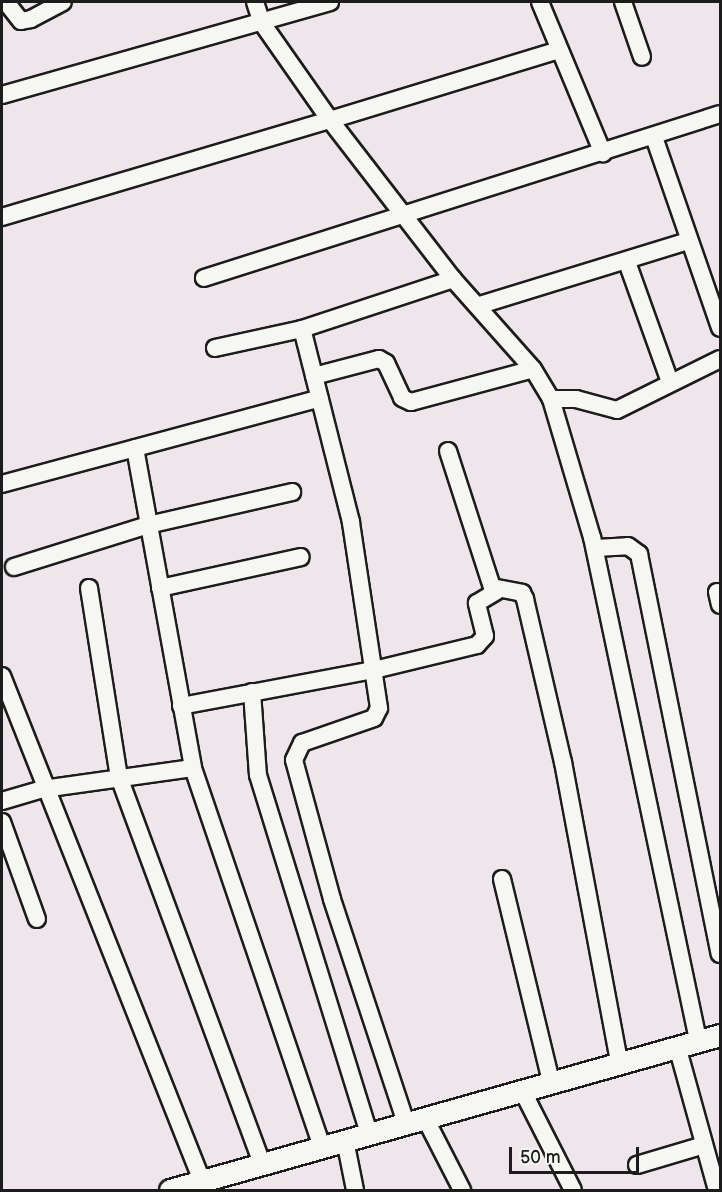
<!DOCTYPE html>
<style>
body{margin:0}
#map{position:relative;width:722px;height:1192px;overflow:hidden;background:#eee6ea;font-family:"Balsamiq Sans",sans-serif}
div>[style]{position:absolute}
.roads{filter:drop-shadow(2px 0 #1c1c1c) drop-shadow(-2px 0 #1c1c1c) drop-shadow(0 2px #1c1c1c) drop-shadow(0 -2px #1c1c1c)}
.minor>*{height:16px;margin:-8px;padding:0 8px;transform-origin:8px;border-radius:8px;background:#f6f6f2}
.tertiary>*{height:21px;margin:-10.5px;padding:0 10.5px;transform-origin:10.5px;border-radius:10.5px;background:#f6f6f2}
span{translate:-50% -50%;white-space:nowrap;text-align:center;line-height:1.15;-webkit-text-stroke:6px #f6f6f2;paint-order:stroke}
.frame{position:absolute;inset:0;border:3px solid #1c1c1c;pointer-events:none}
.scale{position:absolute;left:509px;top:1147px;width:130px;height:27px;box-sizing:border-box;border:3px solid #1c1c1c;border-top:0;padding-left:8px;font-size:18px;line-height:21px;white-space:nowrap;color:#1c1c1c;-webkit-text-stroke:4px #f6f6f2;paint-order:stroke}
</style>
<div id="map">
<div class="roads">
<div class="minor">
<div style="left:6px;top:2px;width:24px;rotate:52deg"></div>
<div style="left:21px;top:21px;width:10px;rotate:-11deg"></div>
<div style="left:31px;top:19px;width:36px;rotate:-28deg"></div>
<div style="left:255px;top:2px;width:22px;rotate:72deg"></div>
<div style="left:262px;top:23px;width:118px;rotate:55deg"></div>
<div style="left:330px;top:120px;width:239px;rotate:-17deg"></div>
<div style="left:540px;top:2px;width:164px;rotate:67.4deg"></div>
<div style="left:623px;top:2px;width:58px;rotate:70.9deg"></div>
<div style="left:2px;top:95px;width:341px;rotate:-15.8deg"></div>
<div style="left:654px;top:137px;width:202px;rotate:70.9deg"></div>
<div style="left:2px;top:217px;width:342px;rotate:-16.5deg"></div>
<div style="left:330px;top:120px;width:201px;rotate:52.3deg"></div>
<div style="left:453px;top:279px;width:120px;rotate:48.4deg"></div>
<div style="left:533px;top:369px;width:35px;rotate:59deg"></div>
<div style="left:551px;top:399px;width:144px;rotate:73.5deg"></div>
<div style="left:592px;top:537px;width:514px;rotate:78.1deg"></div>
<div style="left:627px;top:262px;width:127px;rotate:70.3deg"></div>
<div style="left:204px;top:278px;width:541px;rotate:-17.63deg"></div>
<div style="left:480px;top:305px;width:218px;rotate:-17.1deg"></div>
<div style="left:215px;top:348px;width:89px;rotate:-12.3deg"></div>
<div style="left:314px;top:376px;width:67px;rotate:-14.7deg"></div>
<div style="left:379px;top:359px;width:8px;rotate:30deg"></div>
<div style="left:386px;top:363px;width:38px;rotate:65deg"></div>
<div style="left:402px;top:398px;width:10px;rotate:24deg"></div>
<div style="left:411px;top:402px;width:126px;rotate:-15.1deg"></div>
<div style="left:551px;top:399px;width:25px"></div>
<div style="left:576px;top:399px;width:42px;rotate:15deg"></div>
<div style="left:617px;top:410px;width:115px;rotate:-26.3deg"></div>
<div style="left:135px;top:448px;width:325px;rotate:79.7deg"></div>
<div style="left:193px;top:768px;width:400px;rotate:71.2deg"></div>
<div style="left:448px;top:451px;width:143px;rotate:72.1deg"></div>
<div style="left:492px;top:587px;width:31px;rotate:11deg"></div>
<div style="left:522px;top:593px;width:7px;rotate:63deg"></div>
<div style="left:525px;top:599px;width:167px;rotate:76.9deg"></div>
<div style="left:563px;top:762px;width:305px;rotate:79.4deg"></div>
<div style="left:2px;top:484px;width:329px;rotate:-15.1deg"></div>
<div style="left:595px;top:548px;width:33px;rotate:-3deg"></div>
<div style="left:628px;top:546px;width:14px;rotate:36deg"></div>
<div style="left:639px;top:554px;width:408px;rotate:78.6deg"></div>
<div style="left:14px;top:567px;width:140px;rotate:-17.4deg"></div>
<div style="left:148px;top:525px;width:148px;rotate:-12.9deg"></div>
<div style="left:89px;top:588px;width:191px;rotate:81deg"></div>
<div style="left:119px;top:777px;width:413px;rotate:69.7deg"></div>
<div style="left:160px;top:588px;width:144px;rotate:-12.4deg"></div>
<div style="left:717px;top:592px;width:13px;rotate:77deg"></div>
<div style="left:2px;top:676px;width:543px;rotate:68.39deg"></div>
<div style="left:252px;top:692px;width:83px;rotate:85.9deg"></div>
<div style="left:258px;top:775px;width:375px;rotate:72.8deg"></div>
<div style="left:181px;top:706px;width:196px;rotate:-10.6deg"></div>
<div style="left:374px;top:670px;width:106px;rotate:-13.6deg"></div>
<div style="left:477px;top:645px;width:12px;rotate:-48deg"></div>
<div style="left:485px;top:636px;width:34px;rotate:-104deg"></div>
<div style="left:477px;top:603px;width:23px;rotate:-31deg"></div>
<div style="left:2px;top:801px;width:43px;rotate:-16.3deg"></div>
<div style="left:43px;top:789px;width:151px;rotate:-8deg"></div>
<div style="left:2px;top:822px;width:103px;rotate:70.2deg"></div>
<div style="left:502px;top:879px;width:209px;rotate:76.4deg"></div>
<div style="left:677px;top:1046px;width:149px;rotate:74.5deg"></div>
<div style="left:522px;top:1090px;width:112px;rotate:63deg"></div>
<div style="left:425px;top:1118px;width:81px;rotate:62.8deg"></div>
<div style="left:406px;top:1123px;width:236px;rotate:-108.3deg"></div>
<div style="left:332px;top:899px;width:144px;rotate:-105.3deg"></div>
<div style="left:294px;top:760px;width:19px;rotate:-65deg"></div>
<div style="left:302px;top:743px;width:76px;rotate:-19.1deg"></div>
<div style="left:374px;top:718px;width:11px;rotate:-63deg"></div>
<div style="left:379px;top:708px;width:188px;rotate:-98.6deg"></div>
<div style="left:351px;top:522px;width:199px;rotate:-104.2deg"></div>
<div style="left:302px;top:329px;width:159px;rotate:-18.3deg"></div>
<div style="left:345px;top:1140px;width:51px;rotate:78.7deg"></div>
<div style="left:637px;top:1165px;width:70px;rotate:-16.6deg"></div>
</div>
<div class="tertiary">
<div style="left:170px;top:1190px;width:571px;rotate:-15.74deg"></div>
</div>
</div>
<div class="frame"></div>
<div class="scale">50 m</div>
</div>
